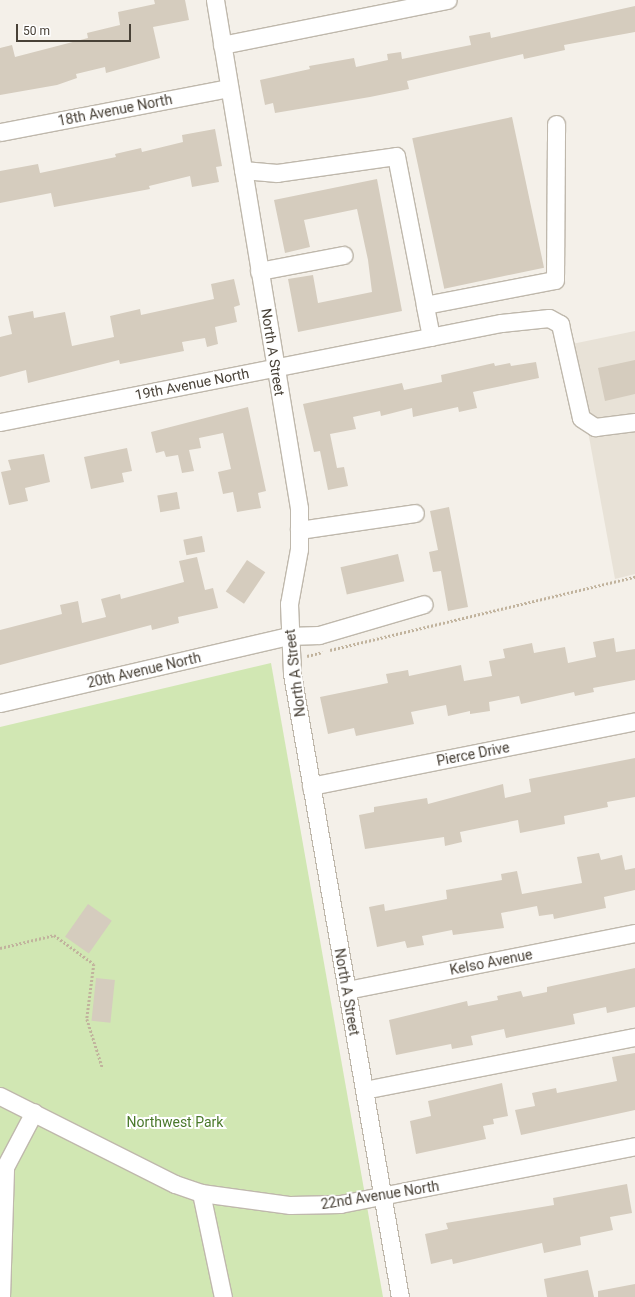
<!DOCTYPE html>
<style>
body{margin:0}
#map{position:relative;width:635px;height:1297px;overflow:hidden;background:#f4f0e9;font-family:Roboto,sans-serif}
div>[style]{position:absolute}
.residential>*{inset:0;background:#e8e2d7}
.green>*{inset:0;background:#d1e7b3}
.building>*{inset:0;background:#d5ccbe;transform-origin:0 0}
.path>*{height:2.5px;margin-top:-1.25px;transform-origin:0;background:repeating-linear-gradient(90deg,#c1b39d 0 2px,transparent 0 4px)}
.roads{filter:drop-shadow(1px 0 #bfb8ac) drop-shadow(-1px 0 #bfb8ac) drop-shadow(0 1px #bfb8ac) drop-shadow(0 -1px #bfb8ac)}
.minor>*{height:17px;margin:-8.5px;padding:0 8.5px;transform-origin:8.5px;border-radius:8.5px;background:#fff}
span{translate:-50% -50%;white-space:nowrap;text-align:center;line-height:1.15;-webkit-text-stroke:4px #fff;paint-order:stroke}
.street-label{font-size:14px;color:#484137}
.park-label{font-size:14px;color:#4a792b}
.scale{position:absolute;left:16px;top:24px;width:115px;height:18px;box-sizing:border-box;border:2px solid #484137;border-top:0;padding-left:5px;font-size:12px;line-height:14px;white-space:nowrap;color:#484137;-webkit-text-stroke:3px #fff;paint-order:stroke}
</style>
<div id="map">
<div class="residential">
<div style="clip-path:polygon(635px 331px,635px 574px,615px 579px,572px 344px)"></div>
</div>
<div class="green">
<div style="clip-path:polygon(271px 663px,383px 1297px,0 1297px,0 727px)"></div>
</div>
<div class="building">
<div style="clip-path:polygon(154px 0,185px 0,189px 20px,153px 27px,160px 58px,106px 73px,105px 67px,76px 74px,77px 78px,57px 85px,0 95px,0 48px,12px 45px,15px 57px,88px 38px,87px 33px,120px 25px,118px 12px,155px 4px)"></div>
<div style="clip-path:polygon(635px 6px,635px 32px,564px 45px,565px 50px,524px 59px,523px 54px,407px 81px,409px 89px,370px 97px,275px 113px,273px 103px,265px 105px,260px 80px,310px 69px,309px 66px,354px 58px,356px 67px,388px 60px,387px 54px,401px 52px,402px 59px,471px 45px,469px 36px,490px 32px,491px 38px)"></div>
<div style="left:512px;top:117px;width:154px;height:102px;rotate:78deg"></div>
<div style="clip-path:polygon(215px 129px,222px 166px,216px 167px,219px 182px,192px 187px,190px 176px,149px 186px,150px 189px,54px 207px,51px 193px,0 203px,0 171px,38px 164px,40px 173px,116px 157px,115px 154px,141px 148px,142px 152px,183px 142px,182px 135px)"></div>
<div style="clip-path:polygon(377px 179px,402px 311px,298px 332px,288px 279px,313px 275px,318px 303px,372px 292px,368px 260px,357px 209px,304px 220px,310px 247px,285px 253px,274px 200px)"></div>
<div style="clip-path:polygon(234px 279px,240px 305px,234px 307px,237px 322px,215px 327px,218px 344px,207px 347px,205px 338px,182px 342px,184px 351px,120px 364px,119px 360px,28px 383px,26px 370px,0 377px,0 337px,12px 334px,8px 316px,33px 311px,34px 318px,65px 312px,72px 346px,114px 337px,110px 316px,140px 309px,141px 315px,214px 299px,211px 284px)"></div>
<div style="clip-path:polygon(635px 360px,635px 394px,605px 401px,598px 368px)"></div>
<div style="clip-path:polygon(536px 362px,539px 378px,473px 392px,477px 408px,459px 412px,458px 407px,413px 417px,412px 408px,381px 416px,380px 411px,353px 417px,356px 429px,330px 434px,337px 468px,344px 467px,348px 486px,328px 490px,320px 451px,314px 452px,303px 404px,402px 383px,404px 390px,442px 382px,441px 375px,494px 363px,495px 366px,510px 363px,511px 366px)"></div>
<div style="clip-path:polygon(248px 407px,266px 491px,258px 493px,261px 508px,237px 512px,233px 492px,223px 494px,218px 472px,231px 469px,223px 433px,199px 438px,201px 448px,189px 450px,194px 471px,182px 473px,178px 455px,166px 457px,164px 451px,156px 453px,151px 432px)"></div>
<div style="clip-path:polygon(127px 448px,132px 471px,122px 473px,124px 482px,91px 489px,84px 457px)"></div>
<div style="clip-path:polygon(44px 454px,50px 482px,25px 488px,28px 501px,9px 505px,1px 472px,11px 470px,8px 460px)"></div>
<div style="left:177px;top:492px;width:17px;height:20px;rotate:80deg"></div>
<div style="clip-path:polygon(449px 507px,468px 607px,448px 611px,441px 571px,433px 572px,429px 552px,438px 550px,430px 511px)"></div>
<div style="left:202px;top:536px;width:16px;height:19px;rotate:79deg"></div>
<div style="left:398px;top:554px;width:28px;height:59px;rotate:77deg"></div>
<div style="clip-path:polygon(197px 557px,205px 590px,213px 588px,218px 608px,178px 617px,179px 623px,152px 630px,151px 625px,0 665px,0 630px,62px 614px,60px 605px,78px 601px,82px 623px,106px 617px,101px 599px,120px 594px,121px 599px,184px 582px,179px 561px)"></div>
<div style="left:247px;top:560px;width:22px;height:38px;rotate:34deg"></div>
<div style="clip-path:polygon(614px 638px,616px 652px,635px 649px,635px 680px,593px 688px,594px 692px,575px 696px,574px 692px,521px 704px,519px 696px,489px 702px,490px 711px,470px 714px,470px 711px,448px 716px,446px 705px,411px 712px,414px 724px,356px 736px,354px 728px,328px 734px,320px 697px,388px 683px,386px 674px,408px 670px,409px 676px,461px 665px,464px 681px,492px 676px,489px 661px,505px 658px,503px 649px,532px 643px,534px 653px,565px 647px,568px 663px,596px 657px,593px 642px)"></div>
<div style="clip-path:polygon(635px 758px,635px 797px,607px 802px,608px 807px,564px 816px,565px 824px,520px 833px,518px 820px,460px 832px,462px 842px,445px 846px,444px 837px,365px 849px,359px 815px,374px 812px,374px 807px,427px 798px,428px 804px,503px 784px,505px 798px,531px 792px,529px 779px)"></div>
<div style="clip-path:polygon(599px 853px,601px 860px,622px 855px,625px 870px,635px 868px,635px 890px,604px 897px,606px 908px,554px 919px,553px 914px,539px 916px,537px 906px,501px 913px,504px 928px,453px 935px,452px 930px,422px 936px,424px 945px,407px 948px,405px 941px,377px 947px,369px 907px,384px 904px,385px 911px,447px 899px,446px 890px,502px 880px,501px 874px,517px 871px,522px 894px,582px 883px,577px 857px)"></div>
<div style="left:88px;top:904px;width:29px;height:40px;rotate:35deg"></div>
<div style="clip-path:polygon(635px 968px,635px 1007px,607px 1013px,606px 1007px,573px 1014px,575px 1024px,506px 1038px,504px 1029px,471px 1036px,473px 1045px,452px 1049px,451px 1044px,396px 1055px,389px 1020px,467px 1001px,468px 1006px,498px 1000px,497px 996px,521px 991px,523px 997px,547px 992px,547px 987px)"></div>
<div style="left:96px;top:978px;width:19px;height:43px;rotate:6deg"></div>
<div style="clip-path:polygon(635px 1053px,635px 1110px,521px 1135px,515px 1110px,535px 1106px,532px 1093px,556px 1088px,557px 1093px,617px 1081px,612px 1057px)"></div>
<div style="clip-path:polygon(502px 1083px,508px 1116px,493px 1119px,494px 1124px,483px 1126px,486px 1139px,416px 1154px,410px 1121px,431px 1116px,428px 1101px)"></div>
<div style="clip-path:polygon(627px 1184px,632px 1213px,610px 1217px,613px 1230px,580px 1237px,581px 1245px,544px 1253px,542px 1243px,453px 1264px,452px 1259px,431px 1264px,425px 1234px,448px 1229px,446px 1223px,554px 1205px,553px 1198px)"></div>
<div style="clip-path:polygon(588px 1270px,594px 1297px,547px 1297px,544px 1279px)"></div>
<div style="clip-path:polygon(635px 1284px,635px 1297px,598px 1297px,598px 1291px)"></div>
</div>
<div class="path">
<div style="left:330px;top:650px;width:314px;rotate:-13.5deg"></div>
<div style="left:307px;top:656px;width:16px;rotate:-14deg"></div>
<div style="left:0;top:948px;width:56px;rotate:-13.5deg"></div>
<div style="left:54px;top:935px;width:49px;rotate:35.9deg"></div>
<div style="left:94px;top:964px;width:55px;rotate:97.3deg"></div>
<div style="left:87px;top:1019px;width:52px;rotate:72.3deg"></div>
</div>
<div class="roads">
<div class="minor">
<div style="left:215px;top:0;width:515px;rotate:80.61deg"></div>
<div style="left:299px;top:508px;width:41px;rotate:90deg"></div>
<div style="left:299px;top:549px;width:56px;rotate:100.3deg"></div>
<div style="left:289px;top:604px;width:70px;rotate:87.5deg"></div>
<div style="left:292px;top:674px;width:632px;rotate:80.17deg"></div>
<div style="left:222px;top:45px;width:230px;rotate:-11.3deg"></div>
<div style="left:0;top:132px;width:233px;rotate:-10.9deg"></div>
<div style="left:243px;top:170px;width:34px;rotate:5deg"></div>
<div style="left:277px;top:173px;width:120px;rotate:-8.1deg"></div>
<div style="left:396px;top:156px;width:152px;rotate:79deg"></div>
<div style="left:259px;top:271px;width:86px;rotate:-10.7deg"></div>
<div style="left:431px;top:337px;width:33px;rotate:-101deg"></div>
<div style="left:425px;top:305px;width:132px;rotate:-10.9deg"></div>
<div style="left:555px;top:280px;width:156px;rotate:-89.6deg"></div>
<div style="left:0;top:422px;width:511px;rotate:-11.18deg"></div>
<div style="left:501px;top:323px;width:48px;rotate:-5.9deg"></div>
<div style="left:549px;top:318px;width:13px;rotate:29deg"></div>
<div style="left:560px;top:324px;width:96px;rotate:77.4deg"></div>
<div style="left:581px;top:418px;width:17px;rotate:33deg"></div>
<div style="left:595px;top:427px;width:40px;rotate:-7.1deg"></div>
<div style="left:299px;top:530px;width:117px;rotate:-8.3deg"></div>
<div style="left:0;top:703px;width:296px;rotate:-13.1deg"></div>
<div style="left:288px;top:636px;width:31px;rotate:-2deg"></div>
<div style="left:319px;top:635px;width:109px;rotate:-16.4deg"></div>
<div style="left:311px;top:786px;width:330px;rotate:-11.3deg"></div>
<div style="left:347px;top:990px;width:294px;rotate:-11.2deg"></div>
<div style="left:364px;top:1090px;width:276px;rotate:-11.1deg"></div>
<div style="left:0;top:1096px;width:196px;rotate:26.7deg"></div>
<div style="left:175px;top:1184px;width:28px;rotate:19deg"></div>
<div style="left:201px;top:1193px;width:90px;rotate:7.7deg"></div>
<div style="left:290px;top:1205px;width:50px;rotate:-1.1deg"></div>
<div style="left:340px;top:1204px;width:301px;rotate:-11.1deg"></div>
<div style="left:201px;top:1193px;width:106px;rotate:78.1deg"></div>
<div style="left:1px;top:1297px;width:130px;rotate:-88.2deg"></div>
<div style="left:5px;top:1167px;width:62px;rotate:-62.2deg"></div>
</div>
</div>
<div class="street-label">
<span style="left:115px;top:110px;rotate:-11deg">18th Avenue North</span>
<span style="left:273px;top:352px;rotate:81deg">North A Street</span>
<span style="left:192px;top:384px;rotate:-11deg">19th Avenue North</span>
<span style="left:144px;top:670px;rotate:-13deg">20th Avenue North</span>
<span style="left:295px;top:673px;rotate:-97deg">North A Street</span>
<span style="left:473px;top:754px;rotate:-11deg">Pierce Drive</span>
<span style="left:491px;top:962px;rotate:-11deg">Kelso Avenue</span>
<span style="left:347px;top:992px;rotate:80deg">North A Street</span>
<span style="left:380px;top:1195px;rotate:-9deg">22nd Avenue North</span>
</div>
<div class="park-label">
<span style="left:175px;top:1122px">Northwest Park</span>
</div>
<div class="scale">50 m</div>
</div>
